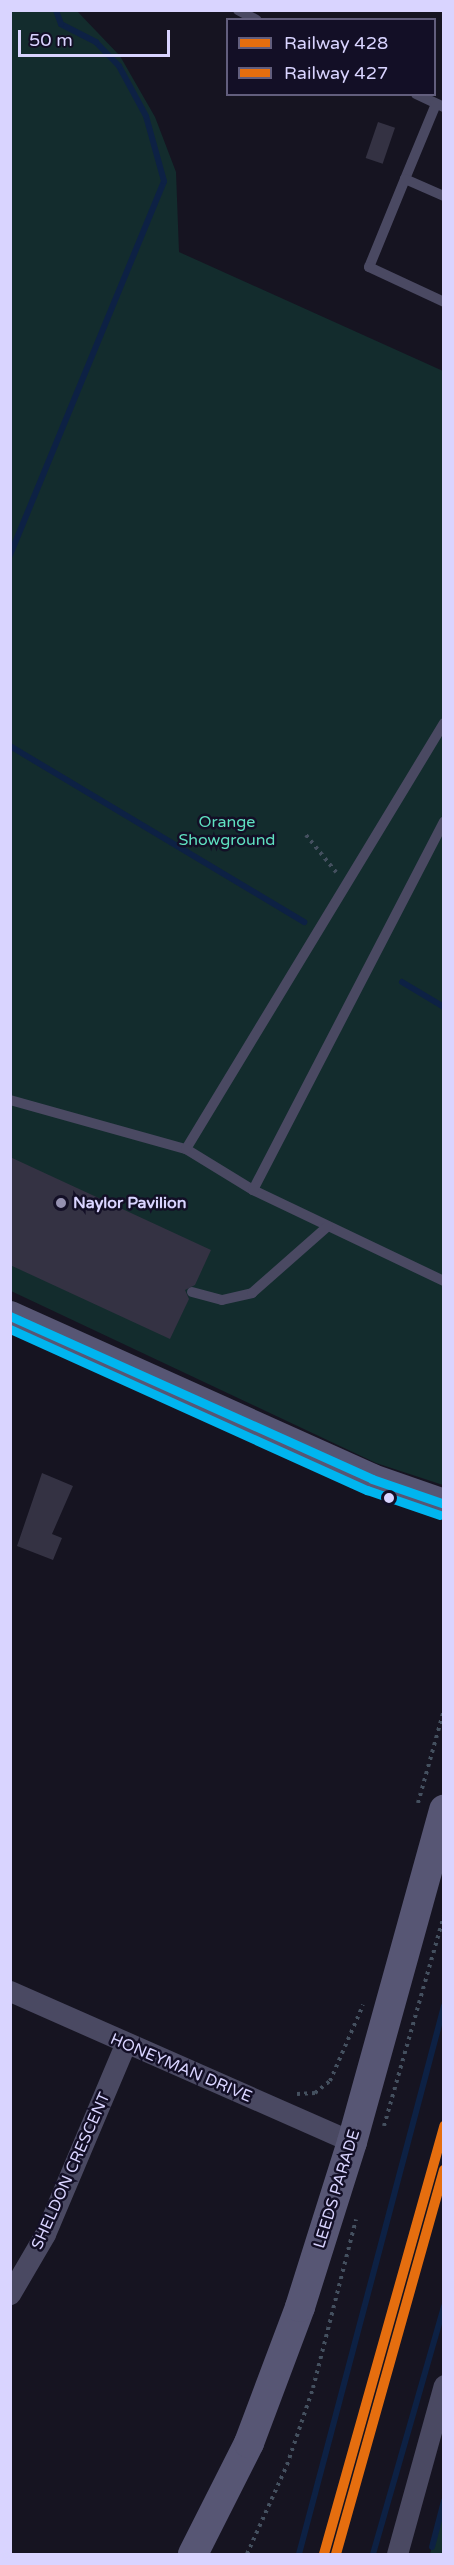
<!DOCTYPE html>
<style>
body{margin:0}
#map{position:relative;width:454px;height:2565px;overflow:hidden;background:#161421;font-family:"Varela Round",sans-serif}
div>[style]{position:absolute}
.green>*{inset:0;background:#132c2d}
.stream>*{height:6px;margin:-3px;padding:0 3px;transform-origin:3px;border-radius:3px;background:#0d2144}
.building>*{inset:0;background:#343243;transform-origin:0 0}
.path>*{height:4px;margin-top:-2px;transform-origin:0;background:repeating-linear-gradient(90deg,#44505f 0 3px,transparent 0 7.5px)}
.lane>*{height:10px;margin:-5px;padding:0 5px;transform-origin:5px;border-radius:5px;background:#4a4962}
.street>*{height:21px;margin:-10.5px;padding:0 10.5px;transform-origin:10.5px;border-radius:10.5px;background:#4a4962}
.secondary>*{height:30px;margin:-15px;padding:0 15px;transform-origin:15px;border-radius:15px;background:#575674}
.bus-1>*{height:9px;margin:-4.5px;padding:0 4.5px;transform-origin:4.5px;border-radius:4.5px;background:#00b5ef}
.bus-2>*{height:9px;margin:-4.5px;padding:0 4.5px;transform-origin:4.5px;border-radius:4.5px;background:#00b5ef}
.rail-1>*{height:10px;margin:-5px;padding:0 5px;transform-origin:5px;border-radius:5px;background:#e56e0f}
.rail-2>*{height:10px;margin:-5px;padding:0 5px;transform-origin:5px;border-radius:5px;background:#e56e0f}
.dots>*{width:16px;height:16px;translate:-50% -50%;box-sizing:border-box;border:3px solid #130f26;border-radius:50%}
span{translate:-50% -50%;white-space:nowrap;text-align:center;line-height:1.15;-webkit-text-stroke:5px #130f26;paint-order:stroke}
.park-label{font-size:16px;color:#5fe0c0}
.poi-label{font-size:16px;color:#d9d4ff;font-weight:700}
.left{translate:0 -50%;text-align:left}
.street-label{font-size:16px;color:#d9d4ff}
.frame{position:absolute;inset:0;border:12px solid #d9d4ff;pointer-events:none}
.legend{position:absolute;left:226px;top:18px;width:210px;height:78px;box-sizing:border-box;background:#130f26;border:2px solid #625e7d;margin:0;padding:8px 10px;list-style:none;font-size:18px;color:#d9d4ff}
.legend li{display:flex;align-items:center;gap:12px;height:30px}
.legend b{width:30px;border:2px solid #625e7d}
.scale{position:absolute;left:18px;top:30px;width:152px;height:27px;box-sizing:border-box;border:3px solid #d9d4ff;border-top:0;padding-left:8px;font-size:18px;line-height:21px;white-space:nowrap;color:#d9d4ff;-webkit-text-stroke:4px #130f26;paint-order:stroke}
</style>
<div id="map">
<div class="green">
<div style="clip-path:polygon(11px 11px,77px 11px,120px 56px,155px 117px,176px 172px,179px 252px,443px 371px,443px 1485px,376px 1463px,11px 1291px)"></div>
<div style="clip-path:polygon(443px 2506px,443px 2554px,430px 2554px)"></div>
</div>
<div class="stream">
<div style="left:10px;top:555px;width:404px;rotate:-67.6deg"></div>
<div style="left:164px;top:181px;width:67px;rotate:-105.5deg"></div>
<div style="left:146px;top:116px;width:57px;rotate:-118.4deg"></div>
<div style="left:119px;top:66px;width:33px;rotate:-134deg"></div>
<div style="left:96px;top:42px;width:39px;rotate:-153deg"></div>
<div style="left:61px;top:24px;width:15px;rotate:-110deg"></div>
<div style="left:10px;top:746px;width:343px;rotate:30.9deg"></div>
<div style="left:402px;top:982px;width:49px;rotate:30.8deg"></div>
<div style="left:432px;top:2547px;width:48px;rotate:-75.4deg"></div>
<div style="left:299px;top:2554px;width:567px;rotate:-75.18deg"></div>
<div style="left:373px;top:2554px;width:258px;rotate:-74deg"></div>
</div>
<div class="building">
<div style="left:378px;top:122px;width:18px;height:38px;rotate:19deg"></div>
<div style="clip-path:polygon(10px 1157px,211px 1250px,195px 1285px,185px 1290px,189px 1299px,170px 1339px,10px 1265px)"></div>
<div style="clip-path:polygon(42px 1473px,73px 1486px,52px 1534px,62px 1538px,53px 1560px,17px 1546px)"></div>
</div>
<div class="path">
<div style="left:306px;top:835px;width:48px;rotate:51deg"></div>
<div style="left:418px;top:1803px;width:97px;rotate:-74.4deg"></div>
<div style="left:297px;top:2094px;width:18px;rotate:-3deg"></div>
<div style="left:315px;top:2093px;width:19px;rotate:-39deg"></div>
<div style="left:330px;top:2081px;width:83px;rotate:-66.5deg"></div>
<div style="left:384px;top:2126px;width:218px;rotate:-74.1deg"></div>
<div style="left:247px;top:2554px;width:98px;rotate:-65.8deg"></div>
<div style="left:287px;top:2465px;width:81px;rotate:-71.3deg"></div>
<div style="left:313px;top:2388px;width:174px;rotate:-75.7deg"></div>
</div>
<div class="lane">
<div style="left:238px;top:10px;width:21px;rotate:28deg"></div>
<div style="left:416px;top:94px;width:31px;rotate:25deg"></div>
<div style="left:436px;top:104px;width:81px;rotate:112.5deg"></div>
<div style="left:405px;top:179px;width:43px;rotate:23.6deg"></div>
<div style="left:405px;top:179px;width:95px;rotate:112.2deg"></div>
<div style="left:369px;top:267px;width:83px;rotate:25deg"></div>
<div style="left:10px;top:1100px;width:183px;rotate:15.6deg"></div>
<div style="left:186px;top:1149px;width:79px;rotate:31.5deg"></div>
<div style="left:253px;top:1190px;width:212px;rotate:25.5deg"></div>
<div style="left:186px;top:1149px;width:498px;rotate:-58.8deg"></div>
<div style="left:253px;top:1190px;width:415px;rotate:-62.6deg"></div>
<div style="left:192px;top:1292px;width:31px;rotate:15deg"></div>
<div style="left:222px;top:1300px;width:31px;rotate:-13deg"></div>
<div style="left:252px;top:1293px;width:101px;rotate:-41.4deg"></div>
</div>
<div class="street">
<div style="left:10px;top:1991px;width:374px;rotate:23.8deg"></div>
<div style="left:10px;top:2294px;width:69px;rotate:-59.7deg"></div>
<div style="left:45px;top:2234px;width:205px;rotate:-67.1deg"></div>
<div style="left:397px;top:2554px;width:175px;rotate:-74.5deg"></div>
</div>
<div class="secondary">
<div style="left:10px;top:1316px;width:397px;rotate:24.2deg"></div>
<div style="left:372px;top:1479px;width:76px;rotate:19.1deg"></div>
<div style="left:193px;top:2554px;width:124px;rotate:-63.2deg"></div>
<div style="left:249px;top:2443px;width:145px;rotate:-69.4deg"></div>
<div style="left:300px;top:2307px;width:173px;rotate:-72.5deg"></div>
<div style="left:352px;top:2142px;width:345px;rotate:-74.5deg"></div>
</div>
<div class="bus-1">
<div style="left:10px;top:1316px;width:397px;rotate:24.2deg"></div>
<div style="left:372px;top:1479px;width:76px;rotate:19.1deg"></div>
</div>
<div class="bus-2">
<div style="left:10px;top:1329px;width:392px;rotate:24.3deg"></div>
<div style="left:367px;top:1490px;width:77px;rotate:18.9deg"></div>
</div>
<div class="rail-1">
<div style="left:324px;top:2554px;width:445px;rotate:-74.3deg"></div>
</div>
<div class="rail-2">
<div style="left:336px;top:2554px;width:399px;rotate:-74.3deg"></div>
</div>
<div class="dots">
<div style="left:61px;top:1203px;background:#9591b1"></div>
<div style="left:389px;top:1498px;background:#d9d4ff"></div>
</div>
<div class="park-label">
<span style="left:227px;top:831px">Orange<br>Showground</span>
</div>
<div class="poi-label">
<span class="left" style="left:73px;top:1203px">Naylor Pavilion</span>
</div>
<div class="street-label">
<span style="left:181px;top:2068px;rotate:23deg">HONEYMAN DRIVE</span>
<span style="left:71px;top:2171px;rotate:-66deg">SHELDON CRESCENT</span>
<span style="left:337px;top:2189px;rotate:-73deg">LEEDS PARADE</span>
</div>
<div class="frame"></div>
<ul class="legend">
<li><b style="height:8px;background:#e56e0f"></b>Railway 428</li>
<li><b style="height:8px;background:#e56e0f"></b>Railway 427</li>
</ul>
<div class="scale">50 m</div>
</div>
